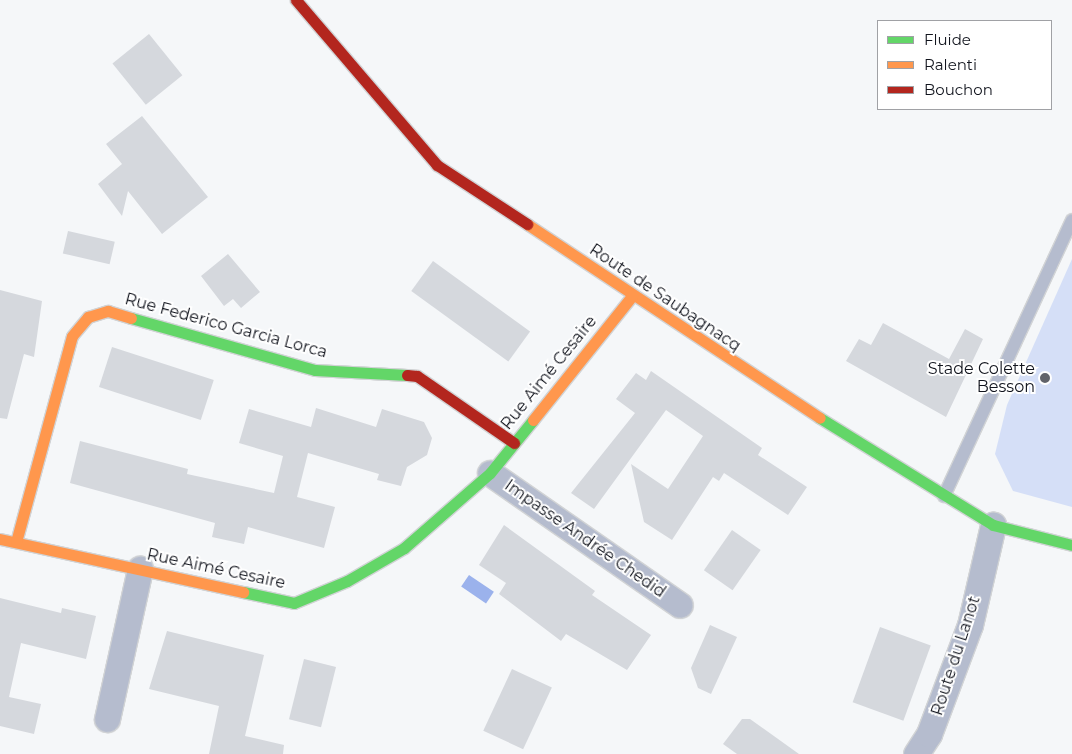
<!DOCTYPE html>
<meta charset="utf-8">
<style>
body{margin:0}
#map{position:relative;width:1072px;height:754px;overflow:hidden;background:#f5f7f9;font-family:Montserrat,sans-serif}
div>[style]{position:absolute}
.green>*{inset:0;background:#d5dff7}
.water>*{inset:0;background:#9bb2ec;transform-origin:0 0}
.building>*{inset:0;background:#d5d8dd;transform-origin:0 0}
.roads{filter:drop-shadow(1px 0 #d1d3d5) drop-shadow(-1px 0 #d1d3d5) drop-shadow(0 1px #d1d3d5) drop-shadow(0 -1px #d1d3d5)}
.lane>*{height:12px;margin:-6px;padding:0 6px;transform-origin:6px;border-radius:6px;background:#b5bcce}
.street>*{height:25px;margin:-12.5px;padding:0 12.5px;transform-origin:12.5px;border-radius:12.5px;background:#b5bcce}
.fast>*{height:11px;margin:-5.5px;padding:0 5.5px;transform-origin:5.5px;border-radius:5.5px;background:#63d668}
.slow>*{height:11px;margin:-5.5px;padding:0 5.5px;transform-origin:5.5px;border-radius:5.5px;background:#ff974d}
.jam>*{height:11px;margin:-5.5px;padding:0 5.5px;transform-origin:5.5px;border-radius:5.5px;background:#b3261e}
.dots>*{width:14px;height:14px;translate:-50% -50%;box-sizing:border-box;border:2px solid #fff;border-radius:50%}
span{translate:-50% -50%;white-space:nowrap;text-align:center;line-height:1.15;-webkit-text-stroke:4px #fff;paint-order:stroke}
.street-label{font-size:16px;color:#11141d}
.poi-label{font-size:16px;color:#11141d}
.right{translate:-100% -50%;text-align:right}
.legend{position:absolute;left:877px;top:20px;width:175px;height:90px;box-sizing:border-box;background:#fff;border:1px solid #a0a1a5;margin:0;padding:6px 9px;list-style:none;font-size:15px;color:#11141d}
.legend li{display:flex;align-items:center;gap:10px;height:25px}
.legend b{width:25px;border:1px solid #a0a1a5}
</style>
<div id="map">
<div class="green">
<div style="clip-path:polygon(1072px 259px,1072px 507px,1013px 491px,995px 454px,1007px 405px)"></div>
</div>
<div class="water">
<div style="left:469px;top:575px;width:30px;height:14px;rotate:34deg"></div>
</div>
<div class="building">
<div style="left:149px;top:34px;width:53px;height:47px;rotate:51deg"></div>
<div style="clip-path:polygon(142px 116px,208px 197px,162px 234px,128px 191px,122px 216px,98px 184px,122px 164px,106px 144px)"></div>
<div style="left:68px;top:231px;width:48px;height:23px;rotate:13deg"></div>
<div style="clip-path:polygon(228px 254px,260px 292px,241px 308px,233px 299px,224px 306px,201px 276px)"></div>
<div style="left:433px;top:261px;width:120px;height:37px;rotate:36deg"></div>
<div style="clip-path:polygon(0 290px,42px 301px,34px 357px,24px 354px,7px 419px,0 418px)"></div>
<div style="clip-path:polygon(883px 323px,949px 359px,965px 329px,983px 339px,946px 417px,846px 361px,859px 339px,871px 345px)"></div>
<div style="left:112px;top:347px;width:107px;height:42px;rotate:18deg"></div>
<div style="clip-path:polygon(651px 371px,762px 448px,758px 455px,807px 487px,788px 515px,724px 473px,719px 481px,713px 477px,672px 540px,644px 522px,631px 464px,668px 489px,703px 436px,666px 410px,594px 509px,571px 493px,635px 413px,616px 399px,636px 373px,646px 380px)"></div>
<div style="clip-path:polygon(316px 408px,376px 427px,382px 409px,424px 422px,432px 438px,427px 455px,407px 467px,401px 486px,377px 480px,379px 474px,308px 453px,297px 497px,335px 507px,324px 548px,248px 527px,244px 544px,212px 537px,215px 523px,70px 483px,80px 441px,188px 469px,187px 474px,274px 493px,283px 456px,239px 443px,249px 409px,311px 427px)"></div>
<div style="clip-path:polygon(504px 525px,595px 591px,592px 595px,651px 635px,627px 670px,566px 634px,561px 641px,499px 594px,506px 583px,479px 565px)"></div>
<div style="left:732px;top:530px;width:35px;height:49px;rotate:35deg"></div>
<div style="clip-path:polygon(0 598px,61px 613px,62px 608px,96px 616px,86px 659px,21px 643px,9px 697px,41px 704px,34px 734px,0 726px)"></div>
<div style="clip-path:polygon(710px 625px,737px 637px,711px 694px,698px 688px,691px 668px)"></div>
<div style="left:880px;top:627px;width:54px;height:80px;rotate:20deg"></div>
<div style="clip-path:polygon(167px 631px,264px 655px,245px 736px,284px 745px,283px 754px,209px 754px,219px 706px,149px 689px)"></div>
<div style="left:304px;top:659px;width:33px;height:62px;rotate:14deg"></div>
<div style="left:512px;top:669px;width:44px;height:68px;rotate:25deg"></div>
<div style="clip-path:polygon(742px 719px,750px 719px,799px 754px,737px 754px,723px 744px)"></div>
</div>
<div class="roads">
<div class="lane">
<div style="left:944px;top:496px;width:304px;rotate:-65.1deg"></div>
</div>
<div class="street">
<div style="left:490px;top:473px;width:231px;rotate:34.8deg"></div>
<div style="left:107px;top:719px;width:154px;rotate:-77.6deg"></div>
<div style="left:916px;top:754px;width:24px;rotate:-57deg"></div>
<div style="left:929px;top:734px;width:116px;rotate:-69.4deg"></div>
<div style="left:970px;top:625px;width:103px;rotate:-77deg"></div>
</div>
<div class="fast">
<div style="left:131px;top:318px;width:191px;rotate:15.8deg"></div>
<div style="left:315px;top:370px;width:92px;rotate:3.1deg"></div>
<div style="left:820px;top:418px;width:203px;rotate:31.7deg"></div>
<div style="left:993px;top:525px;width:81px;rotate:14.2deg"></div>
<div style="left:243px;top:592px;width:52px;rotate:12.2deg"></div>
<div style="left:294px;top:603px;width:57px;rotate:-22.5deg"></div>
<div style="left:347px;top:581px;width:66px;rotate:-30.1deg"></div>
<div style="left:404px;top:548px;width:114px;rotate:-41.1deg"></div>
<div style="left:490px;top:473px;width:68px;rotate:-50.9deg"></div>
</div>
<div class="slow">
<div style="left:527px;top:224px;width:351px;rotate:33.5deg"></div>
<div style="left:533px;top:420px;width:159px;rotate:-51.4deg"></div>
<div style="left:0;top:539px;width:249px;rotate:12.3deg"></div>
<div style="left:16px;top:542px;width:213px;rotate:-74.8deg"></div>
<div style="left:72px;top:336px;width:25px;rotate:-50deg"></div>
<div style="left:88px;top:317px;width:21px;rotate:-17deg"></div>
<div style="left:108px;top:311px;width:24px;rotate:17deg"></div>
</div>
<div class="jam">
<div style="left:296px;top:0;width:217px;rotate:49.5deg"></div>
<div style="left:437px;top:165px;width:108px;rotate:33.2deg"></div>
<div style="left:407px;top:375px;width:10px;rotate:6deg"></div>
<div style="left:417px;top:376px;width:118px;rotate:34.6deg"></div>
</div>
</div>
<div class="dots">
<div style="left:1045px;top:378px;background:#61636a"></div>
</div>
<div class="street-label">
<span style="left:665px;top:298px;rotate:34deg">Route de Saubagnacq</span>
<span style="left:226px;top:326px;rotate:15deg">Rue Federico Garcia Lorca</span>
<span style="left:549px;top:373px;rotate:-51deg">Rue Aimé Cesaire</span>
<span style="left:585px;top:539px;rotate:35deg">Impasse Andrée Chedid</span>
<span style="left:216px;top:569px;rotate:12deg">Rue Aimé Cesaire</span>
<span style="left:956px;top:656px;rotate:-72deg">Route du Lanot</span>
</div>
<div class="poi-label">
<span class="right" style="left:1035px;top:378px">Stade Colette<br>Besson</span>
</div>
<ul class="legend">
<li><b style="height:6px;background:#63d668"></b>Fluide</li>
<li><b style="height:6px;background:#ff974d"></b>Ralenti</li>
<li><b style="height:6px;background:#b3261e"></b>Bouchon</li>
</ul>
</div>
